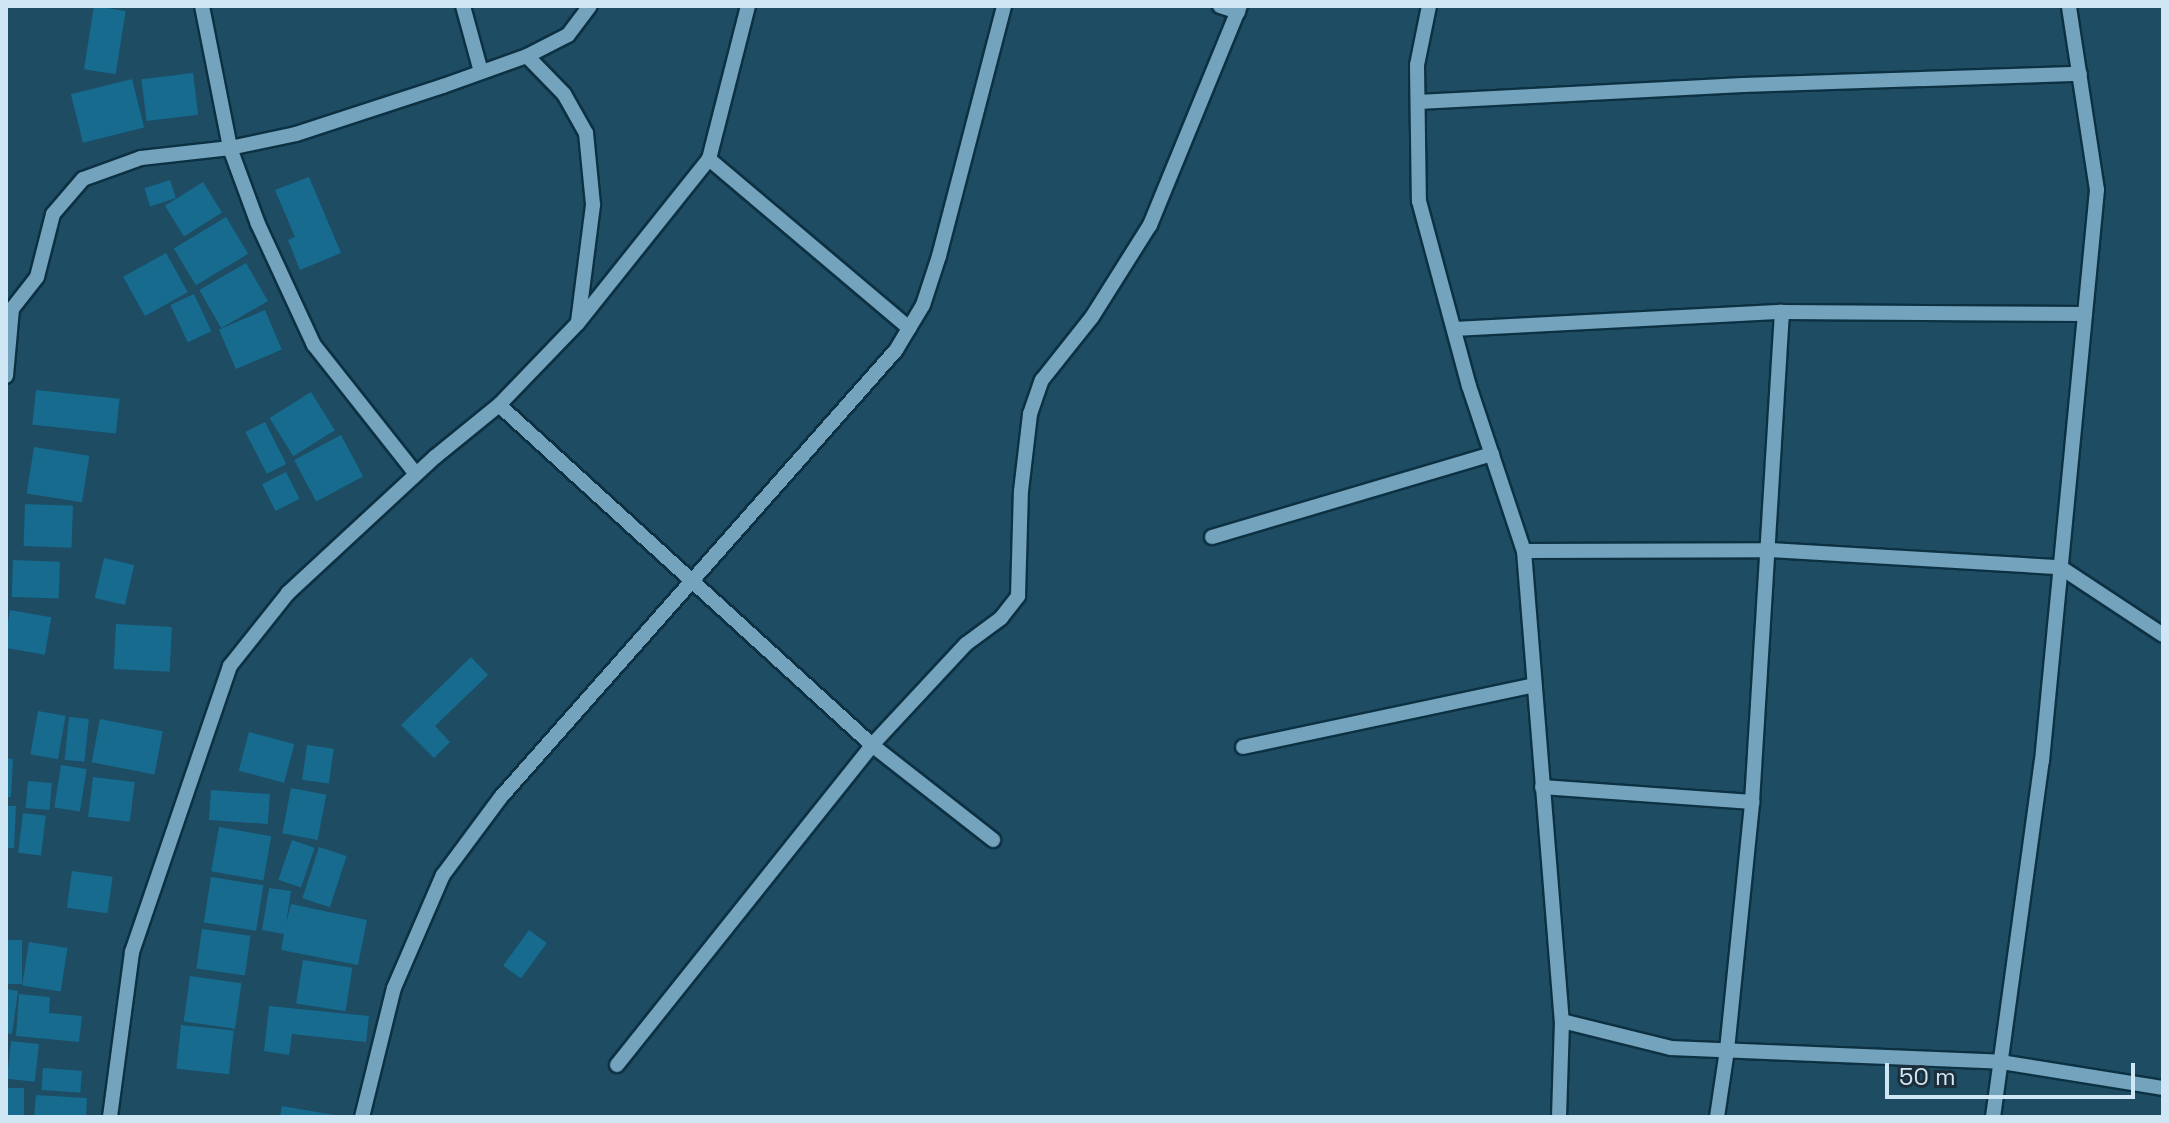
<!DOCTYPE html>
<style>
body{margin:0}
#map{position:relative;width:2169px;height:1123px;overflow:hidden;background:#1d4c63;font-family:"Space Grotesk",sans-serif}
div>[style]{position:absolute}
.building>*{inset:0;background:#166b8f;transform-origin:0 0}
.roads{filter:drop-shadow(2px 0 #0c3142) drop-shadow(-2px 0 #0c3142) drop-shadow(0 2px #0c3142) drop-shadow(0 -2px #0c3142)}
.minor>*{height:14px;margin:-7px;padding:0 7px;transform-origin:7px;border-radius:7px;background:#73a3bd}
span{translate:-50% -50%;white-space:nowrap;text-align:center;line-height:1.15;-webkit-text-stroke:7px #1c2f3a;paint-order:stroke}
.frame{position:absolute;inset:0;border:8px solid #cfe7f5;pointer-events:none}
.scale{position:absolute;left:1885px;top:1063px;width:250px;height:36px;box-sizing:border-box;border:4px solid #cfe7f5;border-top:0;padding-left:10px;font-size:24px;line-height:28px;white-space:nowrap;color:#cfe7f5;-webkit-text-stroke:6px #1c2f3a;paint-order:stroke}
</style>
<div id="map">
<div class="building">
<div style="left:94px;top:6px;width:32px;height:64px;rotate:9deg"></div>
<div style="left:193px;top:73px;width:42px;height:52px;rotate:83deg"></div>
<div style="left:132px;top:79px;width:50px;height:63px;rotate:76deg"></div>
<div style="clip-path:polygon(309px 177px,341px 253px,300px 270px,288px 240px,295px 237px,275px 190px)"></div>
<div style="left:170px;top:180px;width:19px;height:27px;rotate:72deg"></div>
<div style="left:203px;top:182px;width:36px;height:45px;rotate:58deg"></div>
<div style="left:226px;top:217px;width:43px;height:61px;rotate:59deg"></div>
<div style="left:166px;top:253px;width:45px;height:49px;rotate:61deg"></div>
<div style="left:246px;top:263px;width:44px;height:54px;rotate:60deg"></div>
<div style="left:194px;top:294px;width:41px;height:26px;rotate:65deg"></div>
<div style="left:265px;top:310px;width:43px;height:50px;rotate:67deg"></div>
<div style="left:36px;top:390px;width:84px;height:35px;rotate:6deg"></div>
<div style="left:311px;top:392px;width:45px;height:49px;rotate:58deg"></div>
<div style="left:265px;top:422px;width:47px;height:22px;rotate:63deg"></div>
<div style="left:341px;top:435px;width:47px;height:53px;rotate:62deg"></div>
<div style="left:34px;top:447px;width:56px;height:47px;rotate:9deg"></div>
<div style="left:286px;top:472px;width:30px;height:27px;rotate:63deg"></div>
<div style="left:25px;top:504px;width:48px;height:42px;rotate:2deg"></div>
<div style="left:104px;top:558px;width:31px;height:41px;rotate:13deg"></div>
<div style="left:13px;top:560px;width:47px;height:37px;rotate:2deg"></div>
<div style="left:10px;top:610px;width:42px;height:38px;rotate:10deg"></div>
<div style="left:116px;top:624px;width:56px;height:45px;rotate:3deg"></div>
<div style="clip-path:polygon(471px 657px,488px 675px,435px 726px,450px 742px,434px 758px,401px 725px)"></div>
<div style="left:38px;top:711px;width:28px;height:44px;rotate:10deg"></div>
<div style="left:69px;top:717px;width:20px;height:43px;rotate:6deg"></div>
<div style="left:100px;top:719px;width:64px;height:44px;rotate:11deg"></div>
<div style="left:249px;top:732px;width:47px;height:40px;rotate:15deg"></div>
<div style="left:307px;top:745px;width:27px;height:35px;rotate:8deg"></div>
<div style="clip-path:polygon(6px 758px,13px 759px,11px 797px,6px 797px)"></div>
<div style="left:61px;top:765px;width:26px;height:43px;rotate:9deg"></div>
<div style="left:93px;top:777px;width:42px;height:40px;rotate:7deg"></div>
<div style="left:28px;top:781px;width:24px;height:27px;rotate:5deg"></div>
<div style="left:291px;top:788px;width:36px;height:46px;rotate:11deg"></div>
<div style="left:211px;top:790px;width:59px;height:30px;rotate:4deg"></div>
<div style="clip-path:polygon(6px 806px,16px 806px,14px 848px,6px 848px)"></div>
<div style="left:23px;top:813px;width:23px;height:40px;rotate:7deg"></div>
<div style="left:219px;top:827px;width:53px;height:45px;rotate:10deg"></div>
<div style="left:292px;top:840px;width:24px;height:42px;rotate:19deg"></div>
<div style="left:319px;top:847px;width:29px;height:54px;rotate:18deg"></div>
<div style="left:72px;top:871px;width:41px;height:37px;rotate:8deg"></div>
<div style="left:211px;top:877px;width:53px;height:46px;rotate:9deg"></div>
<div style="clip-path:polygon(269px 888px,291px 891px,286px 923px,291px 904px,367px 920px,358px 965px,281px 950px,284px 934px,262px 930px)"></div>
<div style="left:202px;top:929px;width:49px;height:40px;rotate:8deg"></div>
<div style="left:529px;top:930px;width:22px;height:44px;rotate:36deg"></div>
<div style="left:6px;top:940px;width:16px;height:44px"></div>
<div style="left:29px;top:942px;width:39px;height:44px;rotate:9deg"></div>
<div style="left:303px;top:960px;width:50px;height:44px;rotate:9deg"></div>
<div style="left:190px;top:976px;width:52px;height:46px;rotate:8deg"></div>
<div style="clip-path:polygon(6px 989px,18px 991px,12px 1034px,6px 1033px)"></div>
<div style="clip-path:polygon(19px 994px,50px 997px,49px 1013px,82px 1016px,79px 1042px,16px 1036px)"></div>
<div style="clip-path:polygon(269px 1006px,369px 1016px,366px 1042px,292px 1034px,289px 1055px,264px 1051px)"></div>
<div style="left:181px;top:1025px;width:53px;height:44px;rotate:6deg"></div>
<div style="left:11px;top:1041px;width:28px;height:38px;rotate:6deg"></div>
<div style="left:43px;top:1068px;width:39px;height:22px;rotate:4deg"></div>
<div style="left:6px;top:1088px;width:18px;height:29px"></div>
<div style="clip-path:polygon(36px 1095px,87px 1098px,86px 1117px,34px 1117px)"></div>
<div style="clip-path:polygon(282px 1106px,334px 1115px,334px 1117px,280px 1117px)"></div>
</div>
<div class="roads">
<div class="minor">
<div style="left:202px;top:6px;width:145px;rotate:78.8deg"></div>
<div style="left:230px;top:148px;width:81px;rotate:69.8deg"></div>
<div style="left:258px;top:224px;width:133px;rotate:65.2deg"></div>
<div style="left:314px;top:345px;width:164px;rotate:51.7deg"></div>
<div style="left:463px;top:6px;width:68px;rotate:74.7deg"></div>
<div style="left:1220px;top:6px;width:19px;rotate:18deg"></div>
<div style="left:1429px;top:6px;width:60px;rotate:101.5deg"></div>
<div style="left:1417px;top:65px;width:136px;rotate:89.2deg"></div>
<div style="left:1419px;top:201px;width:192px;rotate:74.9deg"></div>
<div style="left:1469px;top:386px;width:174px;rotate:71.6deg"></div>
<div style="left:1524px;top:551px;width:472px;rotate:85.4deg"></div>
<div style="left:1562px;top:1021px;width:112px;rotate:13.9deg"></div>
<div style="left:1671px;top:1048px;width:330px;rotate:2.4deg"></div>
<div style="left:2001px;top:1062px;width:164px;rotate:9.1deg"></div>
<div style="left:527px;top:56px;width:53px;rotate:45.8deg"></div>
<div style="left:564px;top:94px;width:45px;rotate:60.6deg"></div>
<div style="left:586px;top:133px;width:72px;rotate:84.4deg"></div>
<div style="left:593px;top:205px;width:118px;rotate:97.3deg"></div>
<div style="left:1418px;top:102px;width:325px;rotate:-3deg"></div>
<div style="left:1743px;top:85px;width:337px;rotate:-1.9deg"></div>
<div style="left:709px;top:159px;width:262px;rotate:40.2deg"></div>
<div style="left:6px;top:311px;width:6px;rotate:-18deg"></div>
<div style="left:12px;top:309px;width:41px;rotate:-52deg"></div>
<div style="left:37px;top:277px;width:65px;rotate:-75.7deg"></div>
<div style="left:53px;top:214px;width:46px;rotate:-49.4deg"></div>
<div style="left:83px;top:179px;width:62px;rotate:-19.9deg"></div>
<div style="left:141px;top:158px;width:90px;rotate:-6.4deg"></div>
<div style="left:230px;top:148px;width:67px;rotate:-12deg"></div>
<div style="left:296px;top:134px;width:155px;rotate:-18.1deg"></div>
<div style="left:443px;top:86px;width:89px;rotate:-19.7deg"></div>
<div style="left:527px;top:56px;width:46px;rotate:-27.1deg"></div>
<div style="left:568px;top:35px;width:36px;rotate:-53deg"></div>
<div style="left:1454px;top:329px;width:328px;rotate:-3deg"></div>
<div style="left:1782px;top:312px;width:303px;rotate:0.4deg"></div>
<div style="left:6px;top:376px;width:67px;rotate:-84.9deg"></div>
<div style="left:499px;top:405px;width:505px;rotate:42.35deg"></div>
<div style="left:872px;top:745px;width:154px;rotate:38.1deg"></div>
<div style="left:1212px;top:537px;width:292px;rotate:-16.5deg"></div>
<div style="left:1524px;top:551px;width:246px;rotate:-0.2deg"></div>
<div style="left:1770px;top:550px;width:290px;rotate:3.4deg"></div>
<div style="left:2060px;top:567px;width:123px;rotate:33.4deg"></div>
<div style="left:1243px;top:747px;width:298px;rotate:-12deg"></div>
<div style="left:1542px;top:787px;width:211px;rotate:4.1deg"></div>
<div style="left:617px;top:1065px;width:409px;rotate:-51.4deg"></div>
<div style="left:872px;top:745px;width:138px;rotate:-47.1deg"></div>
<div style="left:966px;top:644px;width:44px;rotate:-36.6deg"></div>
<div style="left:1001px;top:618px;width:28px;rotate:-52deg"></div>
<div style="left:1018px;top:596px;width:105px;rotate:-88.4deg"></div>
<div style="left:1021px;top:491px;width:78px;rotate:-83.3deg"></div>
<div style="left:1030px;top:414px;width:36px;rotate:-71deg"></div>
<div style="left:1042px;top:380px;width:80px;rotate:-51.6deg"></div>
<div style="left:1092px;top:317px;width:109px;rotate:-57.8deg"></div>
<div style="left:1150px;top:225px;width:237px;rotate:-67.7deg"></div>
<div style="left:110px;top:1117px;width:166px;rotate:-82.4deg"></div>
<div style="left:132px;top:952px;width:302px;rotate:-71.1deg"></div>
<div style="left:230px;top:666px;width:93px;rotate:-51.5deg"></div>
<div style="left:288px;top:593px;width:200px;rotate:-42.8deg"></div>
<div style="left:435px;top:457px;width:82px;rotate:-39.1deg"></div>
<div style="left:499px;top:405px;width:114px;rotate:-46.1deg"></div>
<div style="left:578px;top:323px;width:210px;rotate:-51.4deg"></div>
<div style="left:709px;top:159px;width:158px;rotate:-75.7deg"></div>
<div style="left:362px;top:1117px;width:133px;rotate:-76.1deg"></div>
<div style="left:394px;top:988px;width:123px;rotate:-66.6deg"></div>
<div style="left:443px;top:875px;width:97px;rotate:-53.4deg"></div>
<div style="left:501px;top:797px;width:597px;rotate:-48.53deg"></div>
<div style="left:896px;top:350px;width:52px;rotate:-59deg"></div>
<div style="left:923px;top:305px;width:52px;rotate:-71.9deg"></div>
<div style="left:939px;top:256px;width:258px;rotate:-75.4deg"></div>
<div style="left:1559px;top:1117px;width:96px;rotate:-88.2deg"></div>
<div style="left:1717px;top:1117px;width:68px;rotate:-81.5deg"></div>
<div style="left:1727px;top:1050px;width:249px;rotate:-84.2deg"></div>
<div style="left:1752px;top:802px;width:491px;rotate:-86.5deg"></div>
<div style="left:1993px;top:1117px;width:359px;rotate:-82.2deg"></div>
<div style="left:2042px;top:761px;width:574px;rotate:-84.5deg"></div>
<div style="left:2097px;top:190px;width:186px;rotate:-98.7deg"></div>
</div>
</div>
<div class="frame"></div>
<div class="scale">50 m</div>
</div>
